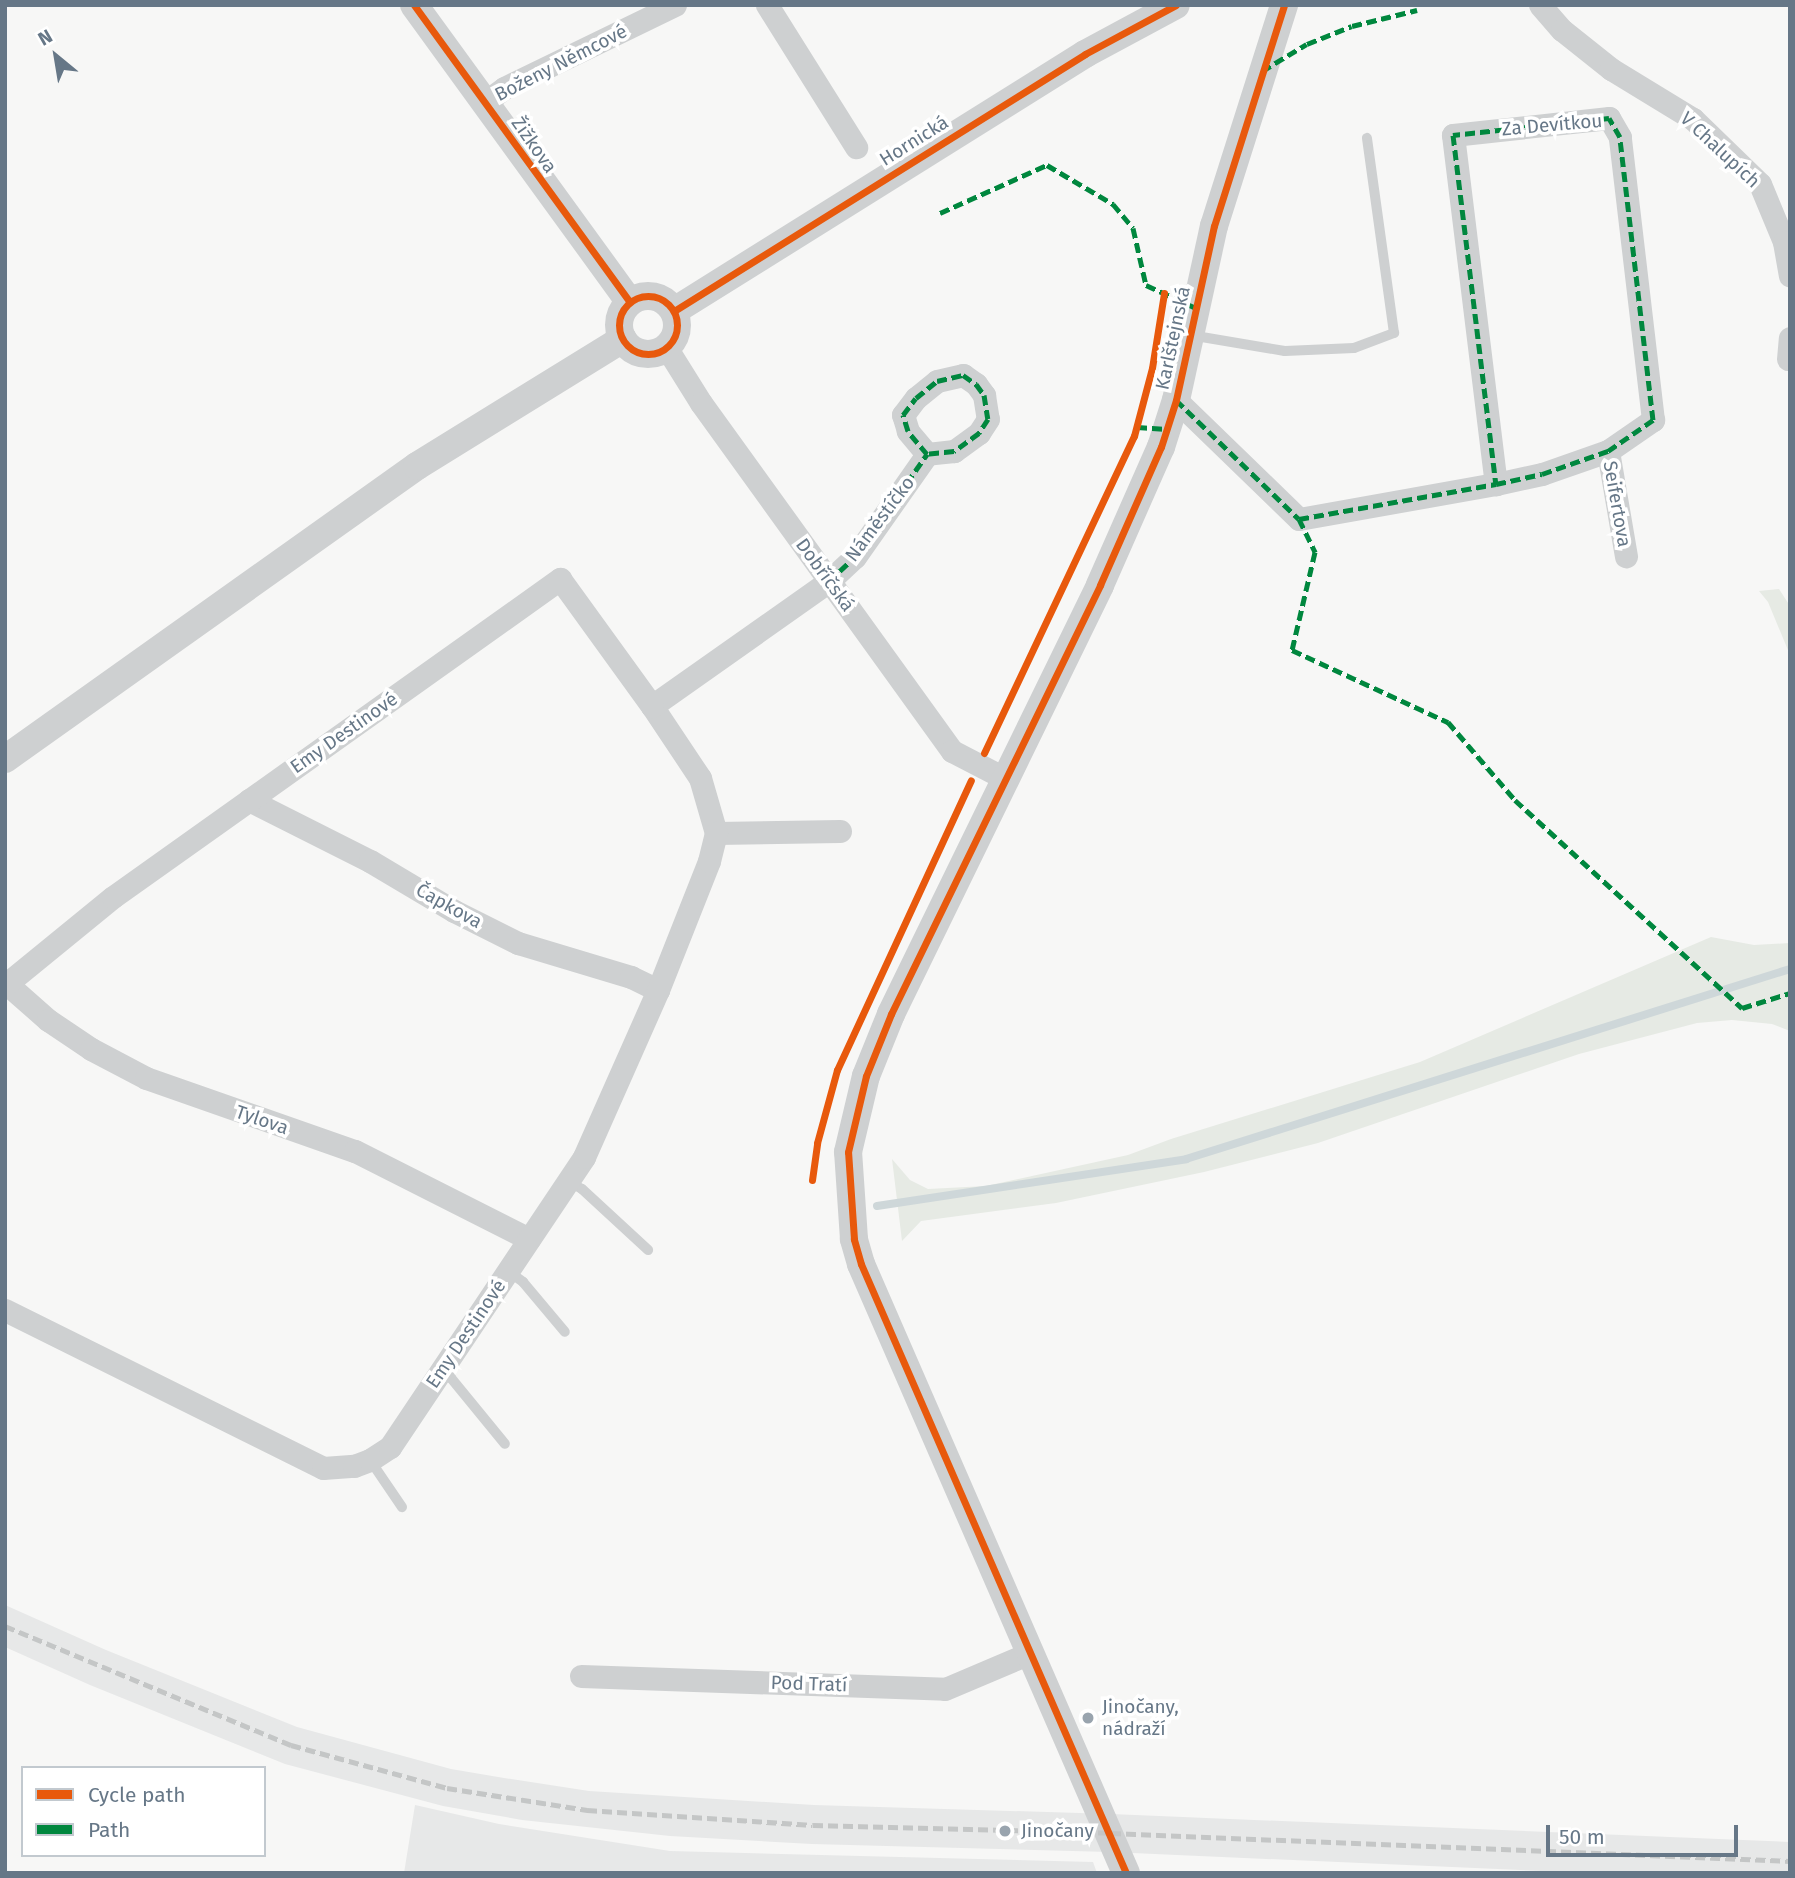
<!DOCTYPE html>
<meta charset="utf-8">
<style>
body{margin:0}
#map{position:relative;width:1795px;height:1878px;overflow:hidden;background:#f7f7f6;font-family:"Fira Sans",sans-serif}
div>[style]{position:absolute}
.built>*{inset:0;background:#e7e8e8}
.green>*{inset:0;background:#e6eae4}
.stream>*{height:8px;margin:-4px;padding:0 4px;transform-origin:4px;border-radius:4px;background:#ced7d9}
.service>*{height:10px;margin:-5px;padding:0 5px;transform-origin:5px;border-radius:5px;background:#ced0d1}
.minor>*{height:23px;margin:-11.5px;padding:0 11.5px;transform-origin:11.5px;border-radius:11.5px;background:#ced0d1}
.tertiary>*{height:28px;margin:-14px;padding:0 14px;transform-origin:14px;border-radius:14px;background:#ced0d1}
.tertiary>.ring{margin:-14px;padding:0;box-sizing:content-box;background:none;border:28px solid #ced0d1;border-radius:50%}
.rail>*{height:5px;margin-top:-2.5px;transform-origin:0;background:repeating-linear-gradient(90deg,#c4c6c6 0 10px,transparent 0 15px)}
.quiet>*{height:5px;margin-top:-2.5px;transform-origin:0;background:repeating-linear-gradient(90deg,#00873e 0 10px,transparent 0 15px)}
.cycleway>*{height:7px;margin:-3.5px;padding:0 3.5px;transform-origin:3.5px;border-radius:3.5px;background:#e8590c}
.cycleway>.ring{margin:-3.5px;padding:0;box-sizing:content-box;background:none;border:7px solid #e8590c;border-radius:50%}
.dots>*{width:19px;height:19px;translate:-50% -50%;box-sizing:border-box;border:4px solid #fff;border-radius:50%}
span{translate:-50% -50%;white-space:nowrap;text-align:center;line-height:1.15;-webkit-text-stroke:7px #fff;paint-order:stroke}
.street-label{font-size:19px;color:#667787}
.poi-label{font-size:19px;color:#667787}
.left{translate:0 -50%;text-align:left}
.frame{position:absolute;inset:0;border:7px solid #667787;pointer-events:none}
.legend{position:absolute;left:21px;top:1766px;width:245px;height:91px;box-sizing:border-box;background:#fff;border:2px solid #c2c9cf;margin:0;padding:9px 12px;list-style:none;font-size:21px;color:#667787}
.legend li{display:flex;align-items:center;gap:14px;height:35px}
.legend b{width:35px;border:2px solid #c2c9cf}
.north{position:absolute;left:21px;top:21px;width:70px;height:70px;-webkit-text-stroke:5px #fff;paint-order:stroke;rotate:330deg;font-size:19px;font-weight:700;line-height:28px;text-align:center;color:#667787}
.north::after{content:'';display:block;margin:auto;width:24px;height:32px;background:#667787;clip-path:polygon(50% 0,100% 100%,50% 72%,0 100%)}
.scale{position:absolute;left:1546px;top:1825px;width:192px;height:32px;box-sizing:border-box;border:4px solid #667787;border-top:0;padding-left:9px;font-size:21px;line-height:24px;white-space:nowrap;color:#667787;-webkit-text-stroke:5px #fff;paint-order:stroke}
</style>
<div id="map">
<div class="built">
<div style="clip-path:polygon(5px 1605px,106px 1650px,297px 1727px,451px 1769px,504px 1778px,589px 1791px,814px 1805px,1111px 1814px,1790px 1842px,1790px 1873px,1586px 1873px,1110px 1852px,812px 1844px,670px 1836px,522px 1820px,443px 1806px,285px 1764px,90px 1685px,5px 1647px)"></div>
<div style="clip-path:polygon(415px 1805px,499px 1824px,670px 1851px,1093px 1862px,1097px 1873px,404px 1873px)"></div>
</div>
<div class="green">
<div style="clip-path:polygon(1779px 589px,1790px 606px,1790px 655px,1768px 602px,1759px 591px)"></div>
<div style="clip-path:polygon(1711px 937px,1754px 945px,1790px 943px,1790px 1031px,1772px 1024px,1732px 1020px,1697px 1023px,1579px 1054px,1318px 1143px,1204px 1172px,1056px 1203px,921px 1221px,902px 1241px,892px 1159px,910px 1180px,928px 1189px,986px 1186px,1128px 1155px,1171px 1139px,1420px 1062px)"></div>
</div>
<div class="stream">
<div style="left:877px;top:1206px;width:313px;rotate:-8.6deg"></div>
<div style="left:1186px;top:1159px;width:633px;rotate:-17.46deg"></div>
</div>
<div class="service">
<div style="left:1190px;top:335px;width:96px;rotate:9.6deg"></div>
<div style="left:1285px;top:351px;width:69px;rotate:-2.5deg"></div>
<div style="left:1354px;top:348px;width:43px;rotate:-20.6deg"></div>
<div style="left:1394px;top:333px;width:197px;rotate:-97.9deg"></div>
<div style="left:568px;top:1181px;width:16px;rotate:30deg"></div>
<div style="left:582px;top:1189px;width:90px;rotate:42.7deg"></div>
<div style="left:508px;top:1271px;width:19px;rotate:36deg"></div>
<div style="left:523px;top:1282px;width:65px;rotate:50deg"></div>
<div style="left:440px;top:1372px;width:13px;rotate:29deg"></div>
<div style="left:451px;top:1378px;width:85px;rotate:50.7deg"></div>
<div style="left:370px;top:1460px;width:57px;rotate:55.8deg"></div>
</div>
<div class="minor">
<div style="left:767px;top:5px;width:168px;rotate:57.9deg"></div>
<div style="left:1540px;top:5px;width:33px;rotate:49deg"></div>
<div style="left:1562px;top:30px;width:63px;rotate:38.5deg"></div>
<div style="left:1611px;top:69px;width:96px;rotate:31.4deg"></div>
<div style="left:1693px;top:119px;width:93px;rotate:44.1deg"></div>
<div style="left:1760px;top:184px;width:63px;rotate:67.5deg"></div>
<div style="left:1784px;top:242px;width:34px;rotate:80deg"></div>
<div style="left:485px;top:102px;width:24px;rotate:-36deg"></div>
<div style="left:504px;top:88px;width:190px;rotate:-25.9deg"></div>
<div style="left:666px;top:347px;width:66px;rotate:58deg"></div>
<div style="left:701px;top:403px;width:429px;rotate:54.2deg"></div>
<div style="left:952px;top:751px;width:61px;rotate:27.4deg"></div>
<div style="left:1788px;top:359px;width:21px;rotate:-85deg"></div>
<div style="left:963px;top:375px;width:16px;rotate:35deg"></div>
<div style="left:976px;top:384px;width:14px;rotate:54deg"></div>
<div style="left:984px;top:395px;width:24px;rotate:81deg"></div>
<div style="left:988px;top:419px;width:17px;rotate:123deg"></div>
<div style="left:979px;top:433px;width:31px;rotate:144deg"></div>
<div style="left:954px;top:451px;width:27px;rotate:174deg"></div>
<div style="left:927px;top:454px;width:30px;rotate:-130deg"></div>
<div style="left:908px;top:431px;width:17px;rotate:-107deg"></div>
<div style="left:903px;top:415px;width:21px;rotate:-53deg"></div>
<div style="left:916px;top:398px;width:27px;rotate:-39deg"></div>
<div style="left:937px;top:381px;width:27px;rotate:-13deg"></div>
<div style="left:1176px;top:400px;width:171px;rotate:44.1deg"></div>
<div style="left:1299px;top:519px;width:200px;rotate:-10.1deg"></div>
<div style="left:1496px;top:484px;width:47px;rotate:-12.3deg"></div>
<div style="left:1542px;top:474px;width:70px;rotate:-19.2deg"></div>
<div style="left:1608px;top:451px;width:55px;rotate:-34.6deg"></div>
<div style="left:1653px;top:420px;width:285px;rotate:-96.7deg"></div>
<div style="left:1620px;top:137px;width:22px;rotate:-120deg"></div>
<div style="left:1609px;top:118px;width:157px;rotate:173.8deg"></div>
<div style="left:1453px;top:135px;width:352px;rotate:83deg"></div>
<div style="left:1608px;top:451px;width:107px;rotate:80.3deg"></div>
<div style="left:249px;top:800px;width:136px;rotate:26.8deg"></div>
<div style="left:370px;top:861px;width:98px;rotate:30.8deg"></div>
<div style="left:454px;top:911px;width:72px;rotate:26.6deg"></div>
<div style="left:518px;top:943px;width:118px;rotate:16.7deg"></div>
<div style="left:631px;top:977px;width:30px;rotate:26deg"></div>
<div style="left:840px;top:831px;width:124px;rotate:179.1deg"></div>
<div style="left:716px;top:833px;width:57px;rotate:-106.2deg"></div>
<div style="left:700px;top:778px;width:87px;rotate:-123.7deg"></div>
<div style="left:652px;top:706px;width:217px;rotate:-35.2deg"></div>
<div style="left:829px;top:581px;width:35px;rotate:-43deg"></div>
<div style="left:855px;top:557px;width:126px;rotate:-55deg"></div>
<div style="left:7px;top:984px;width:55px;rotate:41.3deg"></div>
<div style="left:48px;top:1020px;width:52px;rotate:34deg"></div>
<div style="left:91px;top:1049px;width:62px;rotate:27.8deg"></div>
<div style="left:146px;top:1078px;width:221px;rotate:19.3deg"></div>
<div style="left:355px;top:1151px;width:195px;rotate:26.8deg"></div>
<div style="left:5px;top:985px;width:139px;rotate:-39.2deg"></div>
<div style="left:113px;top:897px;width:549px;rotate:-35.43deg"></div>
<div style="left:560px;top:579px;width:157px;rotate:54.1deg"></div>
<div style="left:5px;top:1310px;width:355px;rotate:26.4deg"></div>
<div style="left:323px;top:1468px;width:31px;rotate:-4deg"></div>
<div style="left:354px;top:1466px;width:17px;rotate:-21deg"></div>
<div style="left:370px;top:1460px;width:24px;rotate:-33deg"></div>
<div style="left:390px;top:1447px;width:349px;rotate:-56.2deg"></div>
<div style="left:584px;top:1157px;width:183px;rotate:-66.1deg"></div>
<div style="left:658px;top:990px;width:139px;rotate:-68.4deg"></div>
<div style="left:709px;top:861px;width:29px;rotate:-76deg"></div>
<div style="left:581px;top:1676px;width:364px;rotate:2deg"></div>
<div style="left:945px;top:1689px;width:92px;rotate:-23deg"></div>
</div>
<div class="tertiary">
<div style="left:414px;top:5px;width:367px;rotate:54deg"></div>
<div class="ring" style="left:619px;top:296px;width:30px;height:30px"></div>
<div style="left:674px;top:311px;width:485px;rotate:-32deg"></div>
<div style="left:1085px;top:54px;width:103px;rotate:-28.3deg"></div>
<div style="left:5px;top:759px;width:506px;rotate:-35.42deg"></div>
<div style="left:417px;top:466px;width:242px;rotate:-31.7deg"></div>
<div style="left:1126px;top:1873px;width:664px;rotate:-113.52deg"></div>
<div style="left:861px;top:1264px;width:26px;rotate:-106deg"></div>
<div style="left:854px;top:1239px;width:87px;rotate:-93.9deg"></div>
<div style="left:848px;top:1152px;width:78px;rotate:-76.7deg"></div>
<div style="left:866px;top:1076px;width:67px;rotate:-68deg"></div>
<div style="left:891px;top:1014px;width:477px;rotate:-64deg"></div>
<div style="left:1100px;top:585px;width:151px;rotate:-66.2deg"></div>
<div style="left:1161px;top:447px;width:49px;rotate:-72.3deg"></div>
<div style="left:1176px;top:400px;width:178px;rotate:-77.7deg"></div>
<div style="left:1214px;top:226px;width:232px;rotate:-72.4deg"></div>
</div>
<div class="rail">
<div style="left:5px;top:1626px;width:310px;rotate:22.6deg"></div>
<div style="left:291px;top:1745px;width:162px;rotate:15.4deg"></div>
<div style="left:447px;top:1788px;width:142px;rotate:8.9deg"></div>
<div style="left:587px;top:1810px;width:226px;rotate:3.8deg"></div>
<div style="left:813px;top:1825px;width:298px;rotate:1.5deg"></div>
<div style="left:1111px;top:1833px;width:680px;rotate:2.36deg"></div>
</div>
<div class="quiet">
<div style="left:1262px;top:71px;width:52px;rotate:-31deg"></div>
<div style="left:1307px;top:44px;width:48px;rotate:-21.8deg"></div>
<div style="left:1352px;top:26px;width:67px;rotate:-13.8deg"></div>
<div style="left:940px;top:213px;width:117px;rotate:-24.2deg"></div>
<div style="left:1047px;top:165px;width:77px;rotate:30.6deg"></div>
<div style="left:1113px;top:204px;width:31px;rotate:50deg"></div>
<div style="left:1133px;top:228px;width:58px;rotate:77.2deg"></div>
<div style="left:1146px;top:285px;width:55px;rotate:24.7deg"></div>
<div style="left:963px;top:375px;width:16px;rotate:35deg"></div>
<div style="left:976px;top:384px;width:14px;rotate:54deg"></div>
<div style="left:984px;top:395px;width:24px;rotate:81deg"></div>
<div style="left:988px;top:419px;width:17px;rotate:123deg"></div>
<div style="left:979px;top:433px;width:31px;rotate:144deg"></div>
<div style="left:954px;top:451px;width:27px;rotate:174deg"></div>
<div style="left:927px;top:454px;width:30px;rotate:-130deg"></div>
<div style="left:908px;top:431px;width:17px;rotate:-107deg"></div>
<div style="left:903px;top:415px;width:21px;rotate:-53deg"></div>
<div style="left:916px;top:398px;width:27px;rotate:-39deg"></div>
<div style="left:937px;top:381px;width:27px;rotate:-13deg"></div>
<div style="left:1176px;top:400px;width:171px;rotate:44.1deg"></div>
<div style="left:1299px;top:519px;width:200px;rotate:-10.1deg"></div>
<div style="left:1496px;top:484px;width:47px;rotate:-12.3deg"></div>
<div style="left:1542px;top:474px;width:70px;rotate:-19.2deg"></div>
<div style="left:1608px;top:451px;width:55px;rotate:-34.6deg"></div>
<div style="left:1653px;top:420px;width:285px;rotate:-96.7deg"></div>
<div style="left:1620px;top:137px;width:22px;rotate:-120deg"></div>
<div style="left:1609px;top:118px;width:157px;rotate:173.8deg"></div>
<div style="left:1453px;top:135px;width:352px;rotate:83deg"></div>
<div style="left:1137px;top:427px;width:30px;rotate:4deg"></div>
<div style="left:1299px;top:519px;width:37px;rotate:64deg"></div>
<div style="left:1315px;top:552px;width:101px;rotate:103.2deg"></div>
<div style="left:1292px;top:650px;width:172px;rotate:24.8deg"></div>
<div style="left:1448px;top:722px;width:103px;rotate:49.3deg"></div>
<div style="left:1515px;top:800px;width:308px;rotate:42.5deg"></div>
<div style="left:1742px;top:1008px;width:50px;rotate:-17.4deg"></div>
<div style="left:829px;top:581px;width:35px;rotate:-43deg"></div>
<div style="left:855px;top:557px;width:126px;rotate:-55deg"></div>
</div>
<div class="cycleway">
<div style="left:414px;top:5px;width:367px;rotate:54deg"></div>
<div class="ring" style="left:619px;top:296px;width:51px;height:51px"></div>
<div style="left:674px;top:311px;width:485px;rotate:-32deg"></div>
<div style="left:1085px;top:54px;width:103px;rotate:-28.3deg"></div>
<div style="left:984px;top:753px;width:351px;rotate:-64.7deg"></div>
<div style="left:1134px;top:436px;width:70px;rotate:-75.2deg"></div>
<div style="left:1152px;top:368px;width:76px;rotate:-80.9deg"></div>
<div style="left:812px;top:1180px;width:37px;rotate:-82deg"></div>
<div style="left:817px;top:1143px;width:76px;rotate:-74.7deg"></div>
<div style="left:837px;top:1070px;width:319px;rotate:-65.2deg"></div>
<div style="left:1126px;top:1873px;width:664px;rotate:-113.52deg"></div>
<div style="left:861px;top:1264px;width:26px;rotate:-106deg"></div>
<div style="left:854px;top:1239px;width:87px;rotate:-93.9deg"></div>
<div style="left:848px;top:1152px;width:78px;rotate:-76.7deg"></div>
<div style="left:866px;top:1076px;width:67px;rotate:-68deg"></div>
<div style="left:891px;top:1014px;width:477px;rotate:-64deg"></div>
<div style="left:1100px;top:585px;width:151px;rotate:-66.2deg"></div>
<div style="left:1161px;top:447px;width:49px;rotate:-72.3deg"></div>
<div style="left:1176px;top:400px;width:178px;rotate:-77.7deg"></div>
<div style="left:1214px;top:226px;width:232px;rotate:-72.4deg"></div>
</div>
<div class="dots">
<div style="left:1088px;top:1718px;background:#99a4ae"></div>
<div style="left:1005px;top:1831px;background:#99a4ae"></div>
</div>
<div class="street-label">
<span style="left:561px;top:63px;rotate:-27deg">Boženy Němcové</span>
<span style="left:1552px;top:125px;rotate:-5deg">Za Devítkou</span>
<span style="left:914px;top:141px;rotate:-32deg">Hornická</span>
<span style="left:534px;top:145px;rotate:55deg">Žižkova</span>
<span style="left:1720px;top:150px;rotate:43deg">V Chalupích</span>
<span style="left:1173px;top:338px;rotate:-78deg">Karlštejnská</span>
<span style="left:1617px;top:504px;rotate:80deg">Seifertova</span>
<span style="left:880px;top:519px;rotate:-53deg">Náměstíčko</span>
<span style="left:825px;top:575px;rotate:54deg">Dobříčská</span>
<span style="left:344px;top:733px;rotate:-35deg">Emy Destinové</span>
<span style="left:449px;top:906px;rotate:29deg">Čapkova</span>
<span style="left:262px;top:1120px;rotate:19deg">Tylova</span>
<span style="left:466px;top:1334px;rotate:-56deg">Emy Destinové</span>
<span style="left:809px;top:1684px;rotate:2deg">Pod Tratí</span>
</div>
<div class="poi-label">
<span class="left" style="left:1102px;top:1718px">Jinočany,<br>nádraží</span>
<span class="left" style="left:1021px;top:1831px">Jinočany</span>
</div>
<div class="frame"></div>
<ul class="legend">
<li><b style="height:9px;background:#e8590c"></b>Cycle path</li>
<li><b style="height:9px;background:#00873e"></b>Path</li>
</ul>
<div class="north">N</div>
<div class="scale">50 m</div>
</div>
